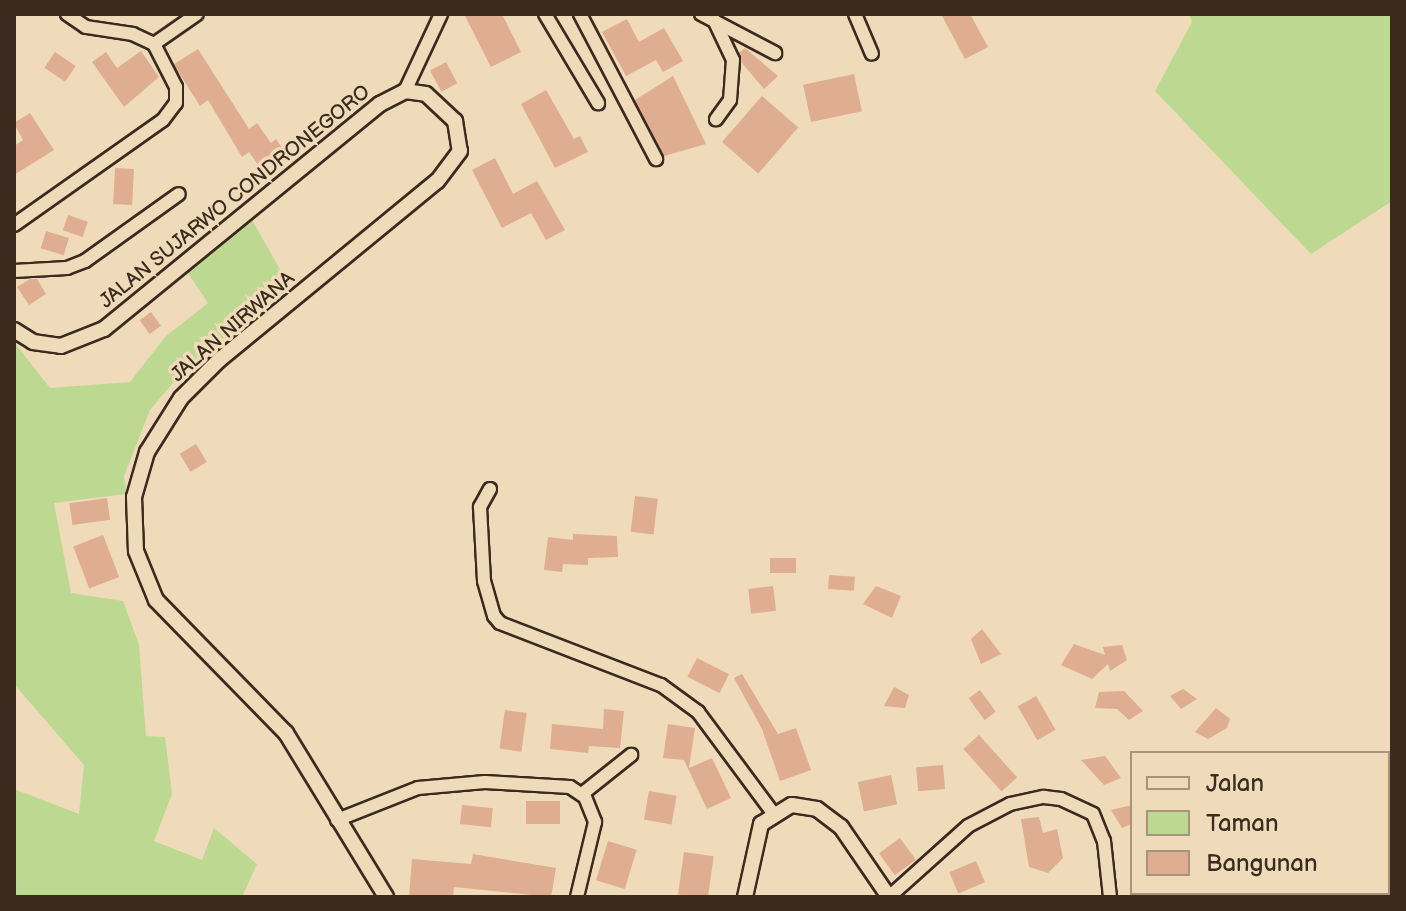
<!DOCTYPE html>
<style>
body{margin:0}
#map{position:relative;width:1406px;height:911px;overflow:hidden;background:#efdbb9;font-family:"Balsamiq Sans",sans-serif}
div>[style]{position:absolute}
.green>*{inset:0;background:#bdd991}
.building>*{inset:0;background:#dfad91;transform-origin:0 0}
.roads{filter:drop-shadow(2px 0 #3b2a1e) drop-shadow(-2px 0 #3b2a1e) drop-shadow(0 2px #3b2a1e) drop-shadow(0 -2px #3b2a1e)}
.minor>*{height:12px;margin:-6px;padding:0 6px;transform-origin:6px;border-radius:6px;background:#efdbb9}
.tertiary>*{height:14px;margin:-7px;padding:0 7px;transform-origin:7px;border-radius:7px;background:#efdbb9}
span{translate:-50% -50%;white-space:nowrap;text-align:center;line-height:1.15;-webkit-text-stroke:7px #efdbb9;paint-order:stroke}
.street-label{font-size:20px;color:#3b2a1e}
.frame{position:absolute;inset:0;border:16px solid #3b2a1e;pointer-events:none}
.legend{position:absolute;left:1130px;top:751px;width:260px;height:144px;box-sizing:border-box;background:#efdbb9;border:2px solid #a7947b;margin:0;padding:10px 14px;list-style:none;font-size:24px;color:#3b2a1e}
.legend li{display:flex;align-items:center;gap:16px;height:40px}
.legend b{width:40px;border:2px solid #a7947b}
</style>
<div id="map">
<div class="green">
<div style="clip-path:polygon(1189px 14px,1392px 14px,1392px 201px,1311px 254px,1155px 91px,1192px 22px)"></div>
<div style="clip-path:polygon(251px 218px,290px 287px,188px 365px,150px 410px,124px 476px,126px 494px,54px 503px,71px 593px,123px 601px,139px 645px,146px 736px,165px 737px,172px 794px,154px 841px,202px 860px,214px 828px,257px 864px,242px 897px,14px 897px,14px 789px,79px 814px,84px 765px,14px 684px,14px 342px,50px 388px,130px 382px,165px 337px,208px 303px,187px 272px)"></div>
</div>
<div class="building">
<div style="clip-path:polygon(464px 14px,502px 14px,521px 52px,491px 67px)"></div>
<div style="clip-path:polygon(941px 14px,970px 14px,988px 47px,965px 59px)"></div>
<div style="clip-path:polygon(627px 19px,639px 42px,664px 28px,683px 61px,663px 72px,656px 60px,626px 76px,602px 32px)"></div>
<div style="clip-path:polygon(745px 48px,778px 76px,764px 89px,742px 63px,739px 53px)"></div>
<div style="clip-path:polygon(198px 49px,249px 129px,257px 123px,271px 143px,276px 139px,285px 152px,261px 169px,249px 152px,242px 157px,208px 100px,200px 106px,176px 68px,174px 64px)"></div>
<div style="clip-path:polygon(141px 51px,159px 77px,124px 107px,92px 62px,106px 52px,117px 68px)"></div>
<div style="left:55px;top:52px;width:25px;height:19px;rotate:34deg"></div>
<div style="left:446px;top:62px;width:24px;height:18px;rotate:62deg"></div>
<div style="left:854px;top:74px;width:38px;height:52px;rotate:78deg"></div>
<div style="clip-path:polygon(673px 76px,706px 144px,664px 156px,635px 100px)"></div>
<div style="clip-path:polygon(546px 90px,574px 139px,580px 136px,588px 152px,555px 168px,521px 104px)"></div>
<div style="left:762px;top:96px;width:48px;height:61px;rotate:41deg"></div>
<div style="clip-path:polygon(30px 113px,54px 150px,14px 175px,14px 146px,23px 140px,14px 123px)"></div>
<div style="clip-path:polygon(495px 158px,513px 194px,537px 181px,565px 230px,546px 240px,531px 213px,502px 228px,472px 170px)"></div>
<div style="left:115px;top:168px;width:19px;height:36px;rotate:3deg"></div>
<div style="left:68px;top:215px;width:21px;height:16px;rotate:19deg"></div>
<div style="left:46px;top:231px;width:24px;height:18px;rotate:17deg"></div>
<div style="clip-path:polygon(30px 279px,37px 279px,46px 294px,29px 305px,17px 287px)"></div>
<div style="left:151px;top:312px;width:17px;height:14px;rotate:54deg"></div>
<div style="left:196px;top:444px;width:21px;height:19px;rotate:59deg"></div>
<div style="left:635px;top:496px;width:23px;height:36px;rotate:7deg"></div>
<div style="left:107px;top:498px;width:22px;height:38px;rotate:82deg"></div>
<div style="clip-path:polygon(573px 534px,617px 536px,618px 557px,588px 558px,588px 565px,563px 564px,562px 572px,544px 570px,548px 537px,573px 540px)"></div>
<div style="left:103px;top:535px;width:45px;height:32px;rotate:69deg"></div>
<div style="left:770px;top:558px;width:26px;height:15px"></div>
<div style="left:829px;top:575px;width:26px;height:14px;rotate:4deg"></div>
<div style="left:773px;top:586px;width:25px;height:25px;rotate:83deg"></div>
<div style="clip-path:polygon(876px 586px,901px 596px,892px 618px,863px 604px)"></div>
<div style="clip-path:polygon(982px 629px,1001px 654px,981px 664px,971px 639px)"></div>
<div style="clip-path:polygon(1074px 644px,1105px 655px,1103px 647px,1122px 645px,1127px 660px,1110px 671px,1108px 664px,1092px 679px,1061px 665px)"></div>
<div style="left:697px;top:658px;width:36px;height:21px;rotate:27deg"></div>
<div style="clip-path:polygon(742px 674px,778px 734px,796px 728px,811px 770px,780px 781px,762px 729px,734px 678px)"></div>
<div style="clip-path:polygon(894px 687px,909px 695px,905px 708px,884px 706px)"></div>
<div style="clip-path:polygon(1183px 689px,1197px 699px,1181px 709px,1170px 696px)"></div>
<div style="left:980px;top:690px;width:27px;height:14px;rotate:54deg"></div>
<div style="clip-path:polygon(1124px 691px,1143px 711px,1129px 720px,1117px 709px,1095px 708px,1099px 692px)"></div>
<div style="left:1036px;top:696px;width:39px;height:21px;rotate:60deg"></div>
<div style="clip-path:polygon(1216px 708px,1230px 719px,1227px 728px,1208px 739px,1195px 732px)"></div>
<div style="clip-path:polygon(604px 709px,624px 711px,620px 748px,589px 746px,588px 753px,550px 749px,552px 724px,603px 729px)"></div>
<div style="left:505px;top:710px;width:22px;height:39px;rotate:8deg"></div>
<div style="clip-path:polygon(668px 724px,695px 728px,689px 768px,712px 758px,731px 798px,707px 809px,684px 760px,663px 758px)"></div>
<div style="left:979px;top:735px;width:57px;height:21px;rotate:48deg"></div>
<div style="clip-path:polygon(1105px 756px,1121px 778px,1104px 785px,1081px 760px)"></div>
<div style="left:943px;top:765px;width:24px;height:27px;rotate:85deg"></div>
<div style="left:891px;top:775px;width:30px;height:34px;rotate:78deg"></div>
<div style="left:649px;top:791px;width:28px;height:29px;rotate:10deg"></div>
<div style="left:526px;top:801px;width:34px;height:23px"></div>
<div style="left:462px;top:805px;width:31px;height:19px;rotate:6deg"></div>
<div style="clip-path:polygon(1132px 805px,1132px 824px,1122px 828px,1111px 810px)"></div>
<div style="clip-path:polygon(1039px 817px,1043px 833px,1057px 829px,1063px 858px,1048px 873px,1029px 867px,1021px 819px)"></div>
<div style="left:900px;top:838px;width:27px;height:26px;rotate:54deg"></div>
<div style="left:608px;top:841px;width:30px;height:41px;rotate:17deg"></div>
<div style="left:684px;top:852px;width:30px;height:43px;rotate:8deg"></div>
<div style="clip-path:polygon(473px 854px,556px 868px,551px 897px,454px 887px,453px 897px,409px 897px,412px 859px,471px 864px)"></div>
<div style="left:976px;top:861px;width:23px;height:29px;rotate:67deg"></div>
</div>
<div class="roads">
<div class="minor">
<div style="left:545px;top:14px;width:104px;rotate:59.2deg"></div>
<div style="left:580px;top:14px;width:164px;rotate:62.3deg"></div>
<div style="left:701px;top:14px;width:84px;rotate:27.8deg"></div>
<div style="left:855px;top:14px;width:43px;rotate:67deg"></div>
<div style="left:714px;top:20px;width:44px;rotate:64.6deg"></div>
<div style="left:733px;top:60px;width:40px;rotate:94.3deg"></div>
<div style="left:730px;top:100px;width:24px;rotate:126deg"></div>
<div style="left:154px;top:44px;width:52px;rotate:-34.9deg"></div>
<div style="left:405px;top:91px;width:85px;rotate:-64.9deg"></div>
<div style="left:14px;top:225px;width:182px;rotate:-35.2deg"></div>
<div style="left:163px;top:120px;width:21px;rotate:-53deg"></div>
<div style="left:176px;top:103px;width:16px;rotate:-90deg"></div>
<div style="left:176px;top:87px;width:48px;rotate:-117.1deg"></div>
<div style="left:154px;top:44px;width:23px;rotate:-155deg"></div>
<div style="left:133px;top:34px;width:48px;rotate:-171.5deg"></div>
<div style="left:86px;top:27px;width:23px;rotate:-146deg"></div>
<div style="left:14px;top:271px;width:53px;rotate:-3.2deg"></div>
<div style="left:67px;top:268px;width:19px;rotate:-21deg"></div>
<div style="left:85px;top:261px;width:115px;rotate:-35.5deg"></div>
<div style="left:490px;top:489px;width:21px;rotate:119deg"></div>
<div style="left:480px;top:507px;width:74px;rotate:86.9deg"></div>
<div style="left:484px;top:581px;width:36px;rotate:74deg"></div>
<div style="left:494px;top:616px;width:9px;rotate:49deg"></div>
<div style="left:500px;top:623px;width:173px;rotate:21.1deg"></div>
<div style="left:661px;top:685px;width:46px;rotate:36.1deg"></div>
<div style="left:698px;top:712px;width:126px;rotate:53.4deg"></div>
<div style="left:582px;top:794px;width:63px;rotate:-38.5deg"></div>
<div style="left:337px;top:820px;width:87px;rotate:-21.6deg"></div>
<div style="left:418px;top:788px;width:67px;rotate:-5.1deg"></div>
<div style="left:485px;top:782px;width:85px;rotate:3.4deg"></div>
<div style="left:570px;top:787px;width:18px;rotate:34deg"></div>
<div style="left:585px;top:797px;width:27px;rotate:68deg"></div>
<div style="left:595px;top:822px;width:77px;rotate:103.5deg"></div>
<div style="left:889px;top:897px;width:106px;rotate:-41.9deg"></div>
<div style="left:968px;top:826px;width:47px;rotate:-27.6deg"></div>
<div style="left:1010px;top:804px;width:35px;rotate:-12deg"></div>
<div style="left:1044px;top:797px;width:17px;rotate:7deg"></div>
<div style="left:1061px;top:799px;width:35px;rotate:25deg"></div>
<div style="left:1093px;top:814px;width:29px;rotate:68deg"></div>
<div style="left:1104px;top:841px;width:56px;rotate:83.9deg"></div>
</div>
<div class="tertiary">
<div style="left:14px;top:330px;width:22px;rotate:32deg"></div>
<div style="left:33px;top:342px;width:28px;rotate:8deg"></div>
<div style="left:61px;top:346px;width:46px;rotate:-21.6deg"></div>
<div style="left:104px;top:329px;width:356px;rotate:-39.2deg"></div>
<div style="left:380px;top:104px;width:28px;rotate:-27deg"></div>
<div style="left:405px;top:91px;width:21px;rotate:8deg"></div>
<div style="left:426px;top:94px;width:40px;rotate:43deg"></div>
<div style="left:455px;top:121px;width:30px;rotate:81deg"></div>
<div style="left:460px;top:151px;width:38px;rotate:127deg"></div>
<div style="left:437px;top:181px;width:281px;rotate:140.6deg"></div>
<div style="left:220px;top:359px;width:55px;rotate:135deg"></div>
<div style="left:181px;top:398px;width:64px;rotate:122.2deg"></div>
<div style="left:147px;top:452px;width:47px;rotate:106.1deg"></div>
<div style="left:134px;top:497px;width:54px;rotate:87.9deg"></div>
<div style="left:136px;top:551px;width:53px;rotate:67.8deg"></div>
<div style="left:156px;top:600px;width:186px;rotate:45.7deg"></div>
<div style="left:286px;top:733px;width:192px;rotate:58.6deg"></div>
<div style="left:745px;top:897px;width:75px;rotate:-77.6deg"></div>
<div style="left:761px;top:824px;width:36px;rotate:-32deg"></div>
<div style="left:792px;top:805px;width:25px;rotate:9deg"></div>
<div style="left:817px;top:809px;width:30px;rotate:37deg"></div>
<div style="left:841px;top:827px;width:85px;rotate:55.6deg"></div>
</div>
</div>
<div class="street-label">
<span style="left:235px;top:197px;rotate:-39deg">JALAN SUJARWO CONDRONEGORO</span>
<span style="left:233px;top:327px;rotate:-41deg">JALAN NIRWANA</span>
</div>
<div class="frame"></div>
<ul class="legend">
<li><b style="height:10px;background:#efdbb9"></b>Jalan</li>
<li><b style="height:22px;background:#bdd991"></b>Taman</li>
<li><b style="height:22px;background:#dfad91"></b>Bangunan</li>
</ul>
</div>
